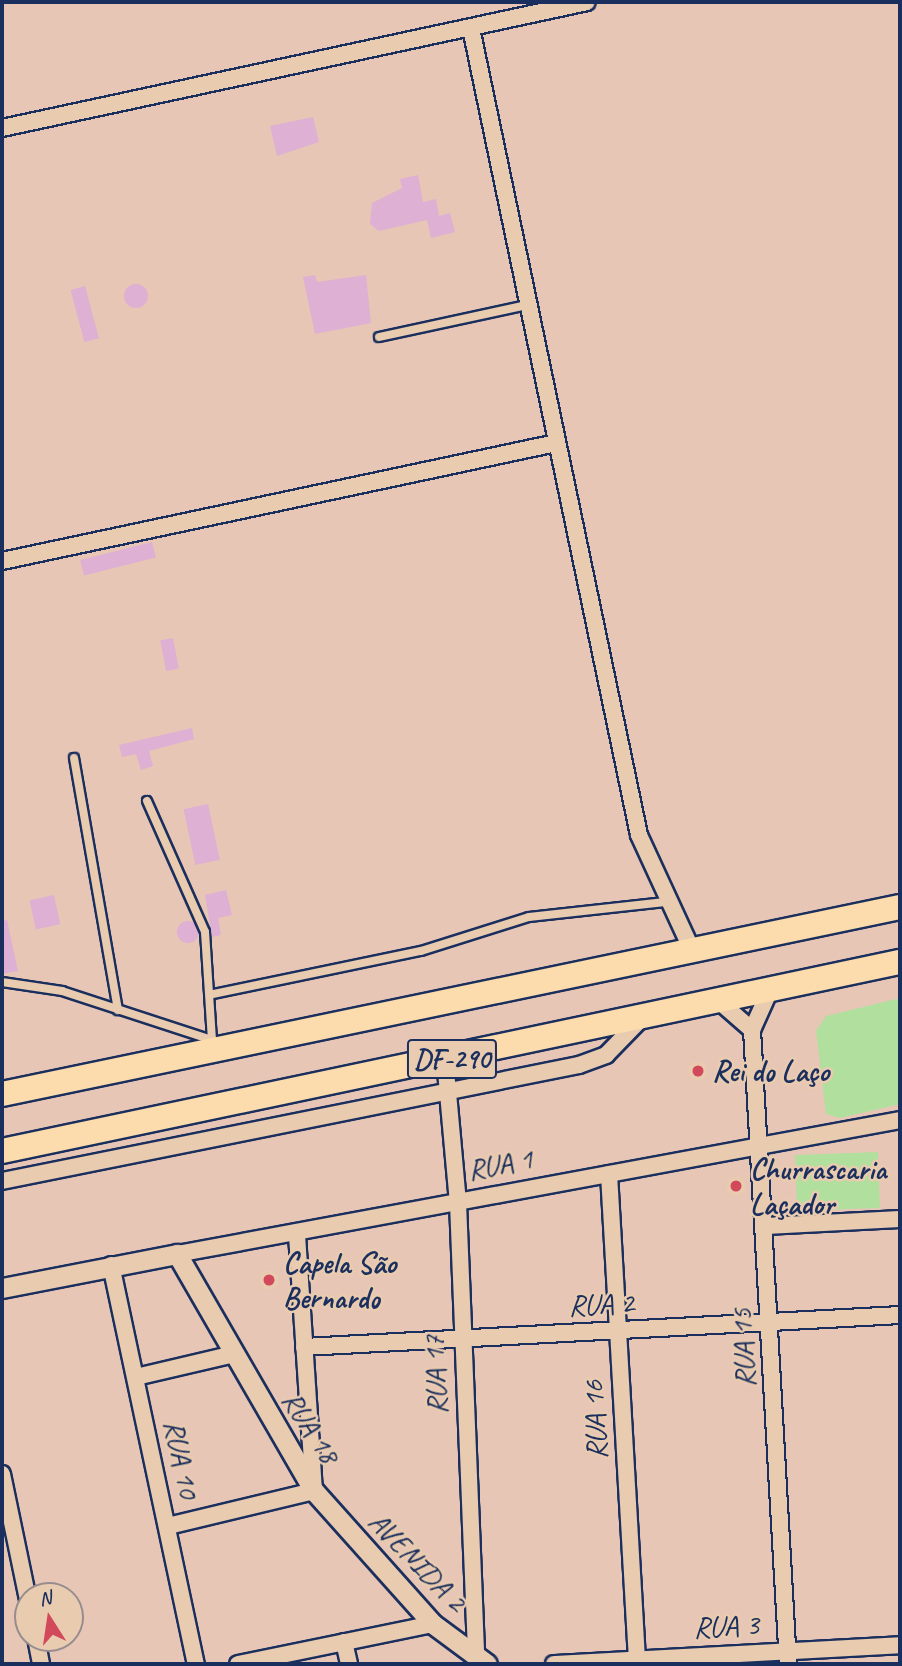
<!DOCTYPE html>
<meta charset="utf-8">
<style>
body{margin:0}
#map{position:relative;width:902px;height:1666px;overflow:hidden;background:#e7c6b6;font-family:Caveat,sans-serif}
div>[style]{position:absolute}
.green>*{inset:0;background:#b1df9e;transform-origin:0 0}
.building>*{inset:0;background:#deb0d3;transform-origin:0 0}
.round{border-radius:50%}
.roads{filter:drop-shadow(2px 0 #1b2f5e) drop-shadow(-2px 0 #1b2f5e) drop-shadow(0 2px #1b2f5e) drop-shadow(0 -2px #1b2f5e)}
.service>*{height:8px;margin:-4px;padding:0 4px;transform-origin:4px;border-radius:4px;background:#e9cbaf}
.minor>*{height:16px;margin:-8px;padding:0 8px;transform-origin:8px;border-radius:8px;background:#e9cbaf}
.tertiary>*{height:19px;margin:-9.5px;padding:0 9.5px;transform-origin:9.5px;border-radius:9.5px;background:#e9cbaf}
.trunk>*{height:24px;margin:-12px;padding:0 12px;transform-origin:12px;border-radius:12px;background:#fcdcac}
.dots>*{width:19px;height:19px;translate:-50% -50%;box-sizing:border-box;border:4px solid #e9cbaf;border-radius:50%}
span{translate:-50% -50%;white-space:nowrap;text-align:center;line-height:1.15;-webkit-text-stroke:5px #e9cbaf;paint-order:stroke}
.shield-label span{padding:2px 5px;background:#e9cbaf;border:2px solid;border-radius:5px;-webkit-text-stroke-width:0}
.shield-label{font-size:28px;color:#1b2f5e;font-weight:700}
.poi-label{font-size:30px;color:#1b2f5e;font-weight:700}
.left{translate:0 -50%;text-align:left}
.street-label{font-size:30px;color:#1b2f5e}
.frame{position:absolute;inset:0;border:4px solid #1b2f5e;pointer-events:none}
.north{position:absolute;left:14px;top:1582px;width:70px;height:70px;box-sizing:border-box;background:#e9cbaf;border:2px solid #978d8f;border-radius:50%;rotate:348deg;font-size:19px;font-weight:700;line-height:28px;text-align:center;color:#1b2f5e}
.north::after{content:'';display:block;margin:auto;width:24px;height:32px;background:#d1495b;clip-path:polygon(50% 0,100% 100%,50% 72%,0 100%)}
</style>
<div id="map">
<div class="green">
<div style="clip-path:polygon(900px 998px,900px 1104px,840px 1118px,826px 1114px,816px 1031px,826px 1016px)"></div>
<div style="left:878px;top:1152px;width:56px;height:83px;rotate:88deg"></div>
</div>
<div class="building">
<div style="clip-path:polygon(313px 117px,319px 142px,277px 156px,270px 126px)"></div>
<div style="clip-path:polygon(418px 175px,423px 202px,436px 199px,439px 216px,450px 213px,455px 232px,431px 238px,427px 220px,379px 231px,370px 224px,372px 203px,402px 188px,400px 179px)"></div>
<div style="clip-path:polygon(315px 275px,317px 282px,366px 275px,371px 323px,315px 334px,303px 277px)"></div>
<div class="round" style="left:124px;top:284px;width:24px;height:24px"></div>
<div style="left:85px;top:286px;width:54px;height:15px;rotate:75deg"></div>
<div style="left:152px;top:542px;width:16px;height:74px;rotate:76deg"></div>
<div style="left:173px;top:638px;width:31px;height:13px;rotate:79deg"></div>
<div style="clip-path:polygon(192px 728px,194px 739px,149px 751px,153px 766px,141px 770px,136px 754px,122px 757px,119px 745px)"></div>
<div style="left:208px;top:804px;width:57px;height:25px;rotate:78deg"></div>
<div style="clip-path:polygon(226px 890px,232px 915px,218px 918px,221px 935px,212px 937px,205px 895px)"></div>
<div style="left:54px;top:895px;width:30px;height:25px;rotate:78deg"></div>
<div style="clip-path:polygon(7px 920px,18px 971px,2px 974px,2px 921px)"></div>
<div class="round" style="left:177px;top:921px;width:22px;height:22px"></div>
</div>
<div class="roads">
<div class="service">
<div style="left:379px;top:337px;width:151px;rotate:-12.2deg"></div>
<div style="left:74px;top:758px;width:256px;rotate:80.1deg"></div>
<div style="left:147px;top:801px;width:143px;rotate:66.1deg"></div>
<div style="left:205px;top:932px;width:108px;rotate:86.3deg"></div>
<div style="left:2px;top:982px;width:61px;rotate:8.5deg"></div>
<div style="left:62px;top:991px;width:161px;rotate:18.1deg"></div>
<div style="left:213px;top:994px;width:212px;rotate:-11.7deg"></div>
<div style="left:421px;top:951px;width:113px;rotate:-17.5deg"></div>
<div style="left:529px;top:917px;width:137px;rotate:-6.3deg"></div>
</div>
<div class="minor">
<div style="left:471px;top:28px;width:824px;rotate:78.24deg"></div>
<div style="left:639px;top:835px;width:127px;rotate:65.3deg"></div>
<div style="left:2px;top:128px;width:598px;rotate:-12.15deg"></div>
<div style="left:2px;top:561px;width:566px;rotate:-12.02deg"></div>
<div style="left:720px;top:1002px;width:43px;rotate:41.2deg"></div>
<div style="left:752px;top:1030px;width:42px;rotate:-65.9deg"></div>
<div style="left:752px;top:1030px;width:635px;rotate:86.75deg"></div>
<div style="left:445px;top:1060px;width:144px;rotate:84.8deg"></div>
<div style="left:458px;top:1203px;width:454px;rotate:87.7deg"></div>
<div style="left:609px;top:1174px;width:491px;rotate:86.7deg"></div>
<div style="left:2px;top:1181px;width:589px;rotate:-11.37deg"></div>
<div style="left:579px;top:1065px;width:29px;rotate:-20deg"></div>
<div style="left:606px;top:1055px;width:52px;rotate:-45.8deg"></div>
<div style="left:766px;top:1226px;width:134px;rotate:-3deg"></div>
<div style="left:177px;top:1254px;width:735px;rotate:-10.5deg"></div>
<div style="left:111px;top:1265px;width:408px;rotate:78deg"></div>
<div style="left:304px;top:1347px;width:597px;rotate:-3.07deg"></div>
<div style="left:136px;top:1377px;width:97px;rotate:-13.2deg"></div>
<div style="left:2px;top:1474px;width:129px;rotate:78.3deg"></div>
<div style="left:168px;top:1526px;width:150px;rotate:-13.5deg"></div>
<div style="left:314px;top:1491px;width:259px;rotate:-93.8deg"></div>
<div style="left:36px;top:1638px;width:26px;rotate:79deg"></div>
<div style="left:344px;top:1642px;width:23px;rotate:77deg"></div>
<div style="left:238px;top:1664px;width:199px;rotate:-11.6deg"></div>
<div style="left:554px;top:1664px;width:347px;rotate:-3.1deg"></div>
</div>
<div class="tertiary">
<div style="left:2px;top:1288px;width:178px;rotate:-11deg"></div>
<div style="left:177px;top:1254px;width:274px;rotate:60deg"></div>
<div style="left:314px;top:1491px;width:178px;rotate:48.2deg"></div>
<div style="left:433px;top:1624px;width:67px;rotate:36.5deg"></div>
</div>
<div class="trunk">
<div style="left:2px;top:1094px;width:917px;rotate:-11.76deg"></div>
<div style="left:2px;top:1151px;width:918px;rotate:-11.89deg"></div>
</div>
</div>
<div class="dots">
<div style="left:698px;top:1071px;background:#d1495b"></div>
<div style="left:736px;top:1186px;background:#d1495b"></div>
<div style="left:269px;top:1280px;background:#d1495b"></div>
</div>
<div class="shield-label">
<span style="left:452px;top:1059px">DF-290</span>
</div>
<div class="poi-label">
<span class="left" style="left:712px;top:1071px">Rei do Laço</span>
<span class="left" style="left:750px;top:1186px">Churrascaria<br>Laçador</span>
<span class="left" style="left:283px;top:1280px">Capela São<br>Bernardo</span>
</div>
<div class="street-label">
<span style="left:500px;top:1164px;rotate:-11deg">RUA 1</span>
<span style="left:601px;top:1304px;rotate:-3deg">RUA 2</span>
<span style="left:743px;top:1348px;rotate:-93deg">RUA 15</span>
<span style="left:435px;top:1375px;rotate:-93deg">RUA 17</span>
<span style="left:595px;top:1420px;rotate:-93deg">RUA 16</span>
<span style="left:311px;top:1427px;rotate:57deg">RUA 18</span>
<span style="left:182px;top:1459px;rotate:78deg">RUA 10</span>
<span style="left:418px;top:1561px;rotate:46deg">AVENIDA 2</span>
<span style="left:726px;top:1626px;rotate:-3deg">RUA 3</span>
</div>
<div class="frame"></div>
<div class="north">N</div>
</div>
